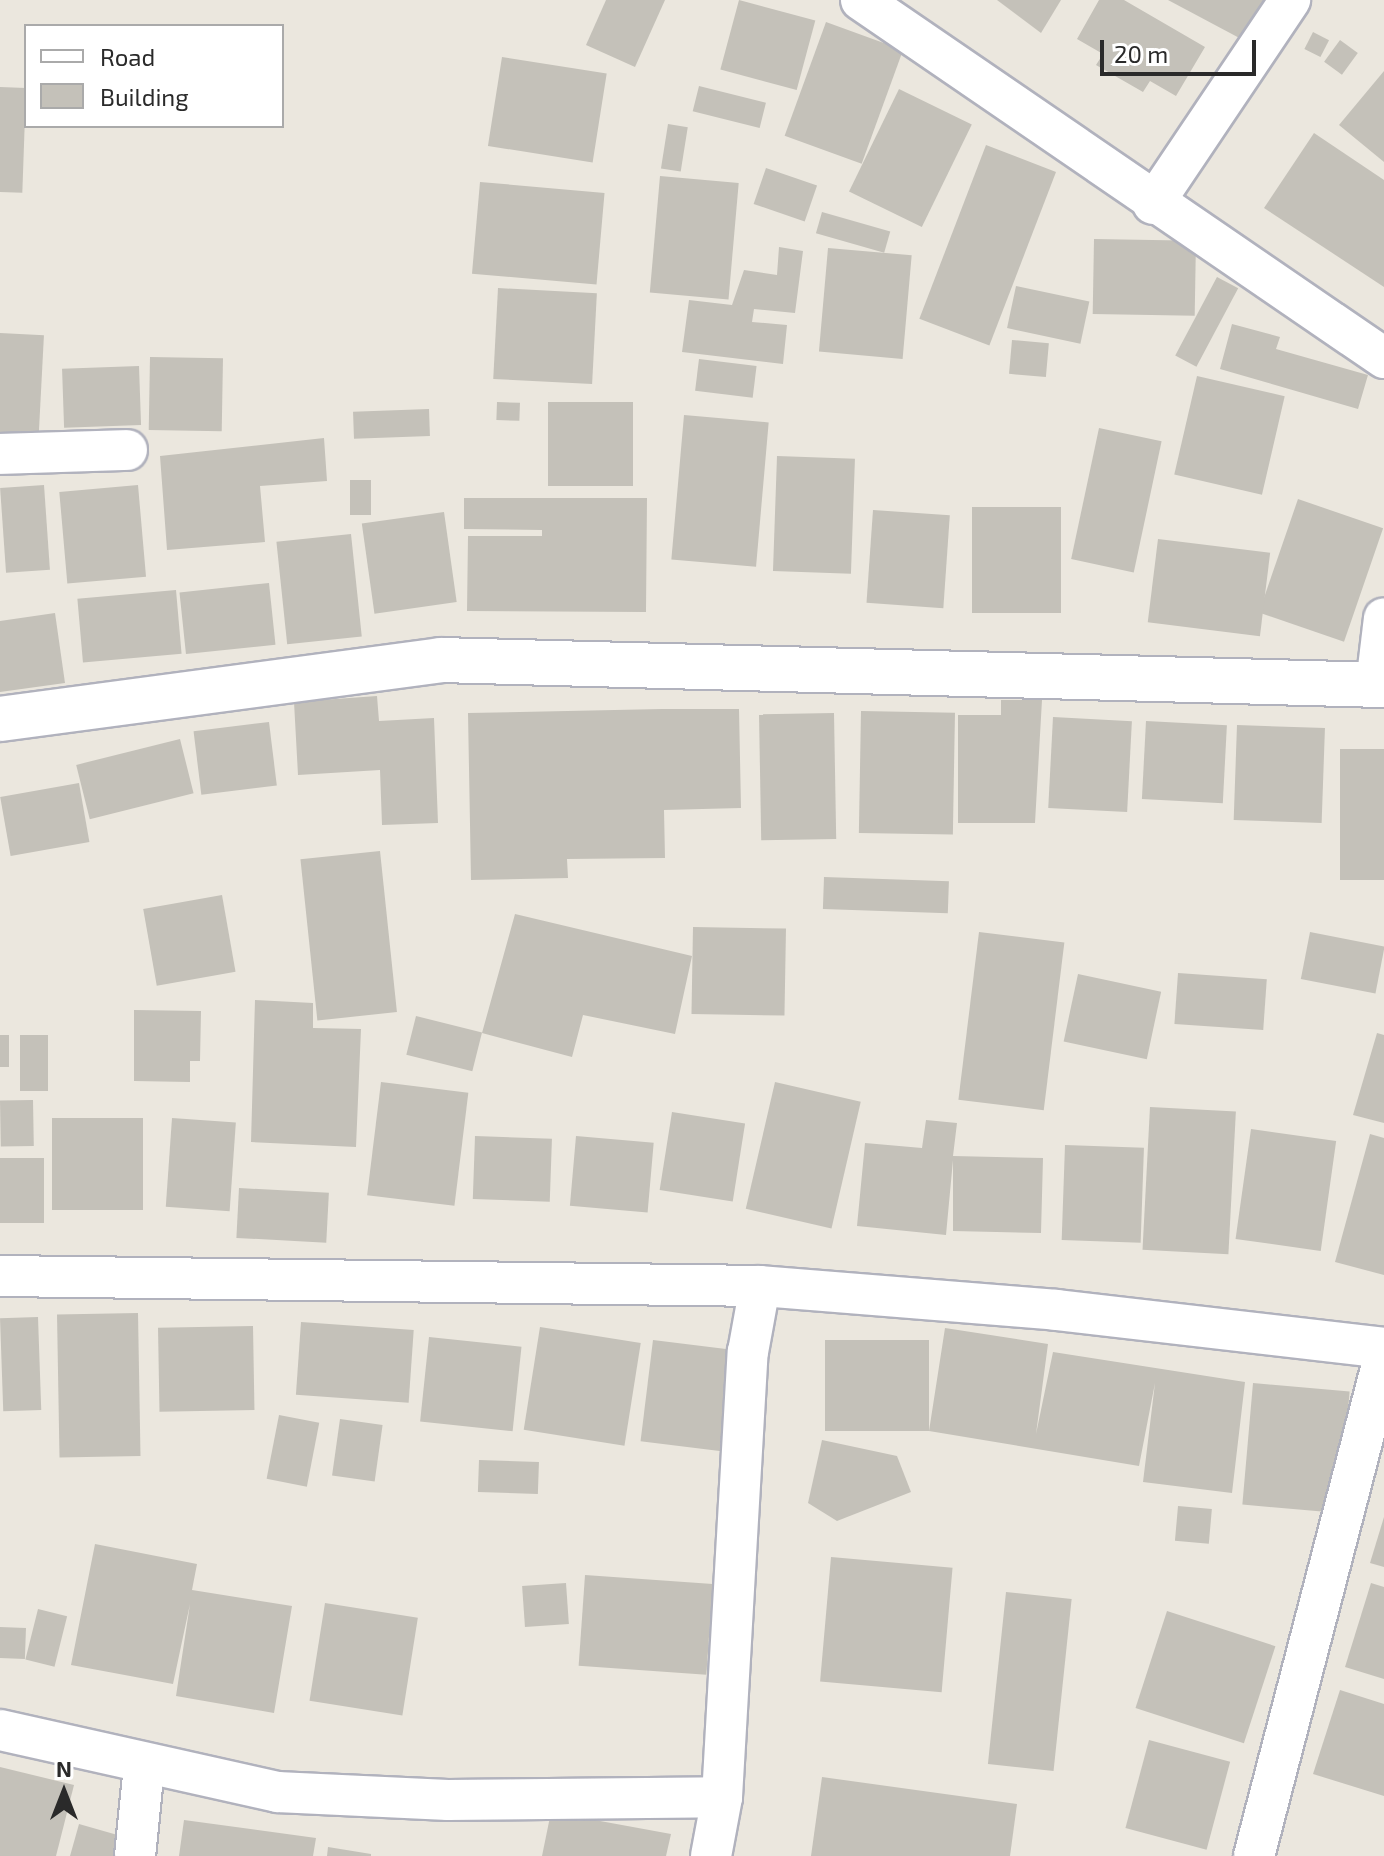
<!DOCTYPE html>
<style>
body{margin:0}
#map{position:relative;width:1384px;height:1856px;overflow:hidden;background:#ebe7de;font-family:"Exo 2",sans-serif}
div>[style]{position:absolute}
.building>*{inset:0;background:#c4c1b9;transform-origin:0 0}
.roads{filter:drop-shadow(2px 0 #b1b2bd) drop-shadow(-2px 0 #b1b2bd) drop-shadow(0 2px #b1b2bd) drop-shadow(0 -2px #b1b2bd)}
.minor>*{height:40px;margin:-20px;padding:0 20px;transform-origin:20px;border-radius:20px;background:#fff}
.tertiary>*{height:44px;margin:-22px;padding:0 22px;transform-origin:22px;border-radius:22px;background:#fff}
span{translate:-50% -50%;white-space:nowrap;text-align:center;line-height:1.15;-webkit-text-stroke:6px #fff;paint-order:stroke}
.legend{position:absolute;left:24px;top:24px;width:260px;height:104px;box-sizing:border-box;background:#fff;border:2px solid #aaa;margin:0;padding:10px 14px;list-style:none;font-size:24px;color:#2a2a2a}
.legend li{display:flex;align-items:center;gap:16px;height:40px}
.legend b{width:40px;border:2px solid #aaa}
.north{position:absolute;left:24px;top:1752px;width:80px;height:80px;-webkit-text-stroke:6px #fff;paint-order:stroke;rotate:0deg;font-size:22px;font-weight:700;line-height:32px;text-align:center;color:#2a2a2a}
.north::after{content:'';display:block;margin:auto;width:28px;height:36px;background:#2a2a2a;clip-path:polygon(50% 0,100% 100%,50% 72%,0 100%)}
.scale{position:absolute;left:1100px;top:40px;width:156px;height:36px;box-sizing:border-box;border:4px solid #2a2a2a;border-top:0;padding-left:10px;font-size:24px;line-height:28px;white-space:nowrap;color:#2a2a2a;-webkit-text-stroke:6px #fff;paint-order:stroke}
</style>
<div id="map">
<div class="building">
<div style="clip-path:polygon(606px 0,665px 0,635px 67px,586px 45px)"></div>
<div style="left:739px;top:0;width:79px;height:72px;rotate:15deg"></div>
<div style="clip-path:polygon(997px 0,1061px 0,1041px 33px)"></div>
<div style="clip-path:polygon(1099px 0,1124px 0,1205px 47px,1176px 96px,1150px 81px,1143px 92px,1096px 65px,1103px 54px,1077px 39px)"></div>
<div style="clip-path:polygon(1168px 0,1268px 0,1245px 41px)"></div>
<div style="left:826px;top:22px;width:82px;height:121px;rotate:20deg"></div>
<div style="left:1313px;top:32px;width:18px;height:19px;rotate:27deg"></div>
<div style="left:1340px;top:40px;width:22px;height:27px;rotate:36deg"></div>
<div style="left:502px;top:57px;width:106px;height:90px;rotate:9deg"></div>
<div style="clip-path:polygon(1384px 71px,1384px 162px,1339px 125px)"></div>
<div style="left:699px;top:86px;width:69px;height:26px;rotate:14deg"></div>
<div style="left:0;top:87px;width:26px;height:105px;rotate:2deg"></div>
<div style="left:899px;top:89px;width:81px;height:114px;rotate:26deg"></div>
<div style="left:668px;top:124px;width:20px;height:45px;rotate:9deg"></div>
<div style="clip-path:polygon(1314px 133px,1384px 180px,1384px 287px,1264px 208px)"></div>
<div style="left:986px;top:145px;width:75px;height:186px;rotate:21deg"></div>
<div style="left:766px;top:168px;width:54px;height:38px;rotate:19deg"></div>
<div style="left:660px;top:176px;width:79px;height:117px;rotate:5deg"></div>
<div style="left:480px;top:182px;width:125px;height:92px;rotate:5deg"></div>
<div style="left:822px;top:212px;width:71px;height:22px;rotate:16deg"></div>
<div style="left:1094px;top:239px;width:102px;height:75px;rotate:1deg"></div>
<div style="clip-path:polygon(779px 247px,803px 251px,795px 313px,754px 309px,752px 322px,787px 325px,783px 364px,682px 352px,689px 300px,732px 305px,744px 270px,777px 275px)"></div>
<div style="left:828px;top:248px;width:84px;height:104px;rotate:5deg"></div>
<div style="left:1217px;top:277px;width:24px;height:89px;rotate:28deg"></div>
<div style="left:1016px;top:286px;width:75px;height:43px;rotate:12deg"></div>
<div style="left:498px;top:288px;width:99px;height:91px;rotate:3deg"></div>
<div style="clip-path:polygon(1232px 324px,1280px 337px,1276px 349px,1368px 375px,1358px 409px,1220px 369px)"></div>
<div style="left:0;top:333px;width:44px;height:103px;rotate:3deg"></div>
<div style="left:1012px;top:340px;width:37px;height:34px;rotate:5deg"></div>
<div style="left:150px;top:357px;width:73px;height:73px;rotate:1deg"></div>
<div style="left:699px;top:359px;width:58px;height:32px;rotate:7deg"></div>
<div style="left:139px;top:366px;width:59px;height:77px;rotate:88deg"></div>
<div style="left:1197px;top:376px;width:90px;height:101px;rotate:13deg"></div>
<div style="left:497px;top:402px;width:23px;height:18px;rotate:2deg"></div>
<div style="left:548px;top:402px;width:85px;height:84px"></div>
<div style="left:429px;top:409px;width:27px;height:76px;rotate:88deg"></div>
<div style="left:684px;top:415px;width:85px;height:145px;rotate:5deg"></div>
<div style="left:1099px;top:428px;width:64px;height:134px;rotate:12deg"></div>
<div style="clip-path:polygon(324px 438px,327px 481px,260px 486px,265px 542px,167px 550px,160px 456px)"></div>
<div style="left:777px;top:456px;width:78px;height:115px;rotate:2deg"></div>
<div style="left:350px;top:480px;width:21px;height:35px"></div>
<div style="left:44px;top:485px;width:85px;height:44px;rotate:86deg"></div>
<div style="left:138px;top:485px;width:92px;height:79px;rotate:85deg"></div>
<div style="clip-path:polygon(464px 498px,647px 498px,646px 612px,467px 611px,468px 536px,542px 536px,542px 530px,464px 529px)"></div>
<div style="left:1298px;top:499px;width:90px;height:120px;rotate:19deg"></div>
<div style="left:972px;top:507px;width:89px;height:106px"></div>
<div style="left:873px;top:510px;width:77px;height:93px;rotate:4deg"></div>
<div style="left:444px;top:512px;width:91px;height:83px;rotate:82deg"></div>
<div style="left:351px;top:534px;width:103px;height:75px;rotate:84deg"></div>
<div style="left:1158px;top:539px;width:113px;height:84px;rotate:7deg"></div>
<div style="left:269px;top:583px;width:62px;height:90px;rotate:84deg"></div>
<div style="left:176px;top:590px;width:64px;height:99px;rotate:85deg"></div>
<div style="clip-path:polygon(55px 613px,65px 683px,0 692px,0 621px)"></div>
<div style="clip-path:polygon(377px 696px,379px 721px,434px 718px,438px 823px,382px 825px,380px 770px,298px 775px,294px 702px)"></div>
<div style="clip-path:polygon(1001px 700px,1042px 700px,1035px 823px,958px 823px,958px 715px,1001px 715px)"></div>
<div style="clip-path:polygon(662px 709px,739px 709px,741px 808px,664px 810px,665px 858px,567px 859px,568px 878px,471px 880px,468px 713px)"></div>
<div style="left:861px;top:711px;width:94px;height:122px;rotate:1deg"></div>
<div style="left:834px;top:713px;width:126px;height:75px;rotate:89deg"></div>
<div style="left:1053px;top:717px;width:79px;height:91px;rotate:3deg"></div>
<div style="left:1146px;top:721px;width:81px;height:78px;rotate:3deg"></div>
<div style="left:269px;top:722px;width:64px;height:76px;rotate:83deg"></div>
<div style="left:1237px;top:725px;width:88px;height:95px;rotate:2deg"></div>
<div style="left:180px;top:739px;width:56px;height:107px;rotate:76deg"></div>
<div style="left:1340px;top:749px;width:44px;height:131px"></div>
<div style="left:79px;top:783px;width:60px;height:80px;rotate:80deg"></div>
<div style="left:380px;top:851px;width:162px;height:80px;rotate:84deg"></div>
<div style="left:824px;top:877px;width:125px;height:32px;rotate:2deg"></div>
<div style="left:222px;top:895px;width:78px;height:80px;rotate:80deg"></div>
<div style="clip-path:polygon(515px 914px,692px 956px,675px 1034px,583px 1015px,572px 1057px,482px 1033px)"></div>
<div style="left:693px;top:927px;width:93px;height:87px;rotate:1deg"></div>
<div style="left:979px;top:932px;width:86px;height:169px;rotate:7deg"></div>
<div style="left:1310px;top:932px;width:76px;height:48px;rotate:11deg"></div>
<div style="left:1178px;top:973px;width:89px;height:51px;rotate:4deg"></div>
<div style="left:1078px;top:974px;width:85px;height:69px;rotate:12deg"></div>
<div style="clip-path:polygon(255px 1000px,313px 1003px,313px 1028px,361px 1029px,356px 1147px,251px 1142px)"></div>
<div style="clip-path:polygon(134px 1010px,201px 1011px,200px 1061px,190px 1061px,190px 1082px,134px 1081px)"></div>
<div style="left:416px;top:1016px;width:68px;height:40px;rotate:14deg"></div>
<div style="clip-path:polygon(1377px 1033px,1384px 1035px,1384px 1123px,1353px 1115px)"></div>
<div style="left:0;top:1035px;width:9px;height:32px"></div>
<div style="left:20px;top:1035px;width:28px;height:56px"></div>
<div style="left:381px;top:1082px;width:88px;height:114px;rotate:7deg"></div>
<div style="left:775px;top:1082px;width:88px;height:130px;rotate:13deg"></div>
<div style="left:33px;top:1100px;width:46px;height:33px;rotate:89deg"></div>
<div style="left:1150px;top:1107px;width:86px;height:143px;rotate:3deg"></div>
<div style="left:672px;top:1112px;width:74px;height:79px;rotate:9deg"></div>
<div style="left:52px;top:1118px;width:91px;height:92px"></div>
<div style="left:172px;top:1118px;width:64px;height:89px;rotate:4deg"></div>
<div style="clip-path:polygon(926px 1120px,957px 1123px,953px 1156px,1043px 1158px,1041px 1233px,953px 1231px,953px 1160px,946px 1235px,857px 1226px,865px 1143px,922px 1148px)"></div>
<div style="left:1251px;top:1129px;width:86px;height:111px;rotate:8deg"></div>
<div style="clip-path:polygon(1370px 1134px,1384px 1138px,1384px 1275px,1335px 1262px)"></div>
<div style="left:475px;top:1136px;width:77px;height:63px;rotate:2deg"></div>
<div style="left:576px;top:1136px;width:78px;height:70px;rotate:5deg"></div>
<div style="left:1065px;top:1145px;width:79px;height:95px;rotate:2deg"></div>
<div style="left:44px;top:1158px;width:65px;height:44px;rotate:90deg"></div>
<div style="left:239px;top:1188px;width:90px;height:50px;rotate:3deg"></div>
<div style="left:138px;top:1313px;width:143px;height:81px;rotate:89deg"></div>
<div style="left:38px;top:1317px;width:93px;height:38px;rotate:88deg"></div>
<div style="left:301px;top:1322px;width:113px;height:73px;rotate:4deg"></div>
<div style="left:253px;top:1326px;width:84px;height:95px;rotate:89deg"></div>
<div style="left:540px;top:1327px;width:102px;height:104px;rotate:9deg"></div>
<div style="clip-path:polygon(945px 1328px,1048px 1344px,1036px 1434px,1053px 1352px,1245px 1382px,1232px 1493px,1143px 1482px,1155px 1383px,1139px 1466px,929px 1431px)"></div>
<div style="left:429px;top:1337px;width:93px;height:85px;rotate:6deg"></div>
<div style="left:653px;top:1340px;width:96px;height:102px;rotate:7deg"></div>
<div style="left:825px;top:1340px;width:104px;height:91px"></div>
<div style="left:1253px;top:1383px;width:97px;height:122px;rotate:5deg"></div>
<div style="left:279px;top:1415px;width:41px;height:65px;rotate:11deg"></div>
<div style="left:340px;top:1419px;width:43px;height:57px;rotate:8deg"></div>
<div style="clip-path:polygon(822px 1440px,897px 1456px,911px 1492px,837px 1521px,808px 1503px)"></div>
<div style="left:479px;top:1460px;width:60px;height:32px;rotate:2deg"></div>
<div style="left:1178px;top:1506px;width:34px;height:35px;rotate:5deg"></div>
<div style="clip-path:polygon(1384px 1517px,1384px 1567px,1370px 1563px)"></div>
<div style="clip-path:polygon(95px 1544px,197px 1564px,192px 1590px,292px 1606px,274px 1713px,176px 1696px,190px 1604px,173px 1684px,71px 1665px)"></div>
<div style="left:831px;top:1557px;width:122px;height:125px;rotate:5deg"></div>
<div style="left:585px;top:1575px;width:128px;height:91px;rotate:4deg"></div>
<div style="left:566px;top:1583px;width:41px;height:44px;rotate:86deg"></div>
<div style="clip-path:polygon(1371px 1583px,1384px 1587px,1384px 1679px,1345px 1667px)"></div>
<div style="left:1006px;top:1592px;width:66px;height:173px;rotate:6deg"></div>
<div style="left:325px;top:1603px;width:94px;height:99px;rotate:9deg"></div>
<div style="left:38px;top:1609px;width:30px;height:52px;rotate:14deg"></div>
<div style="left:1167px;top:1611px;width:114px;height:102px;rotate:18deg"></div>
<div style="left:0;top:1627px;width:26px;height:31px;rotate:2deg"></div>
<div style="clip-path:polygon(1340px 1690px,1384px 1704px,1384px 1796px,1313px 1774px)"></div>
<div style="left:1149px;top:1740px;width:84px;height:91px;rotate:15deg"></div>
<div style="clip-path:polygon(0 1767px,74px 1785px,56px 1856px,0 1856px)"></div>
<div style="clip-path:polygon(822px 1777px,1017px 1804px,1010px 1856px,811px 1856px)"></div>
<div style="clip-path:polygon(551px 1812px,671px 1834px,666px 1856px,542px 1856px)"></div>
<div style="clip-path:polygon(184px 1820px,316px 1838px,313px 1856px,179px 1856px)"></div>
<div style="clip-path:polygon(79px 1824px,128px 1838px,123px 1856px,70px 1856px)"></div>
<div style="clip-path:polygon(328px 1847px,371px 1854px,371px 1856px,327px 1856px)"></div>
</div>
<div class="roads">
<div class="minor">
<div style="left:861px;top:0;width:634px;rotate:34.39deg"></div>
<div style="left:1153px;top:204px;width:246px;rotate:-56.1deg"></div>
<div style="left:0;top:454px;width:127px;rotate:-1.8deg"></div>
<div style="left:1376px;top:685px;width:67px;rotate:-83.2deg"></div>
<div style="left:0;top:1276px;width:760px;rotate:0.75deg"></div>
<div style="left:760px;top:1286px;width:297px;rotate:4.6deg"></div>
<div style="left:1056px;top:1310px;width:330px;rotate:6.6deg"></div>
<div style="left:0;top:1730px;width:284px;rotate:12.6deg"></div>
<div style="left:277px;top:1792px;width:171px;rotate:2.7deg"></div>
<div style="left:448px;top:1800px;width:274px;rotate:-0.6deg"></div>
<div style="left:135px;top:1856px;width:90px;rotate:-84.3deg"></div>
<div style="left:711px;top:1856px;width:60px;rotate:-79.4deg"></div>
<div style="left:722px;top:1797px;width:446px;rotate:-86.7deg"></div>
<div style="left:748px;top:1352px;width:67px;rotate:-79.7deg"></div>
<div style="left:1254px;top:1856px;width:516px;rotate:-75.4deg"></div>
</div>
<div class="tertiary">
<div style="left:0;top:719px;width:444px;rotate:-7.6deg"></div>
<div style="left:440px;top:660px;width:944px;rotate:1.52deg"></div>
</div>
</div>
<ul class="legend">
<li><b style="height:10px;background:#fff"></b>Road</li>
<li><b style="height:22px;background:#c4c1b9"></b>Building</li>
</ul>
<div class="north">N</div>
<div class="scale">20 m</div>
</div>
